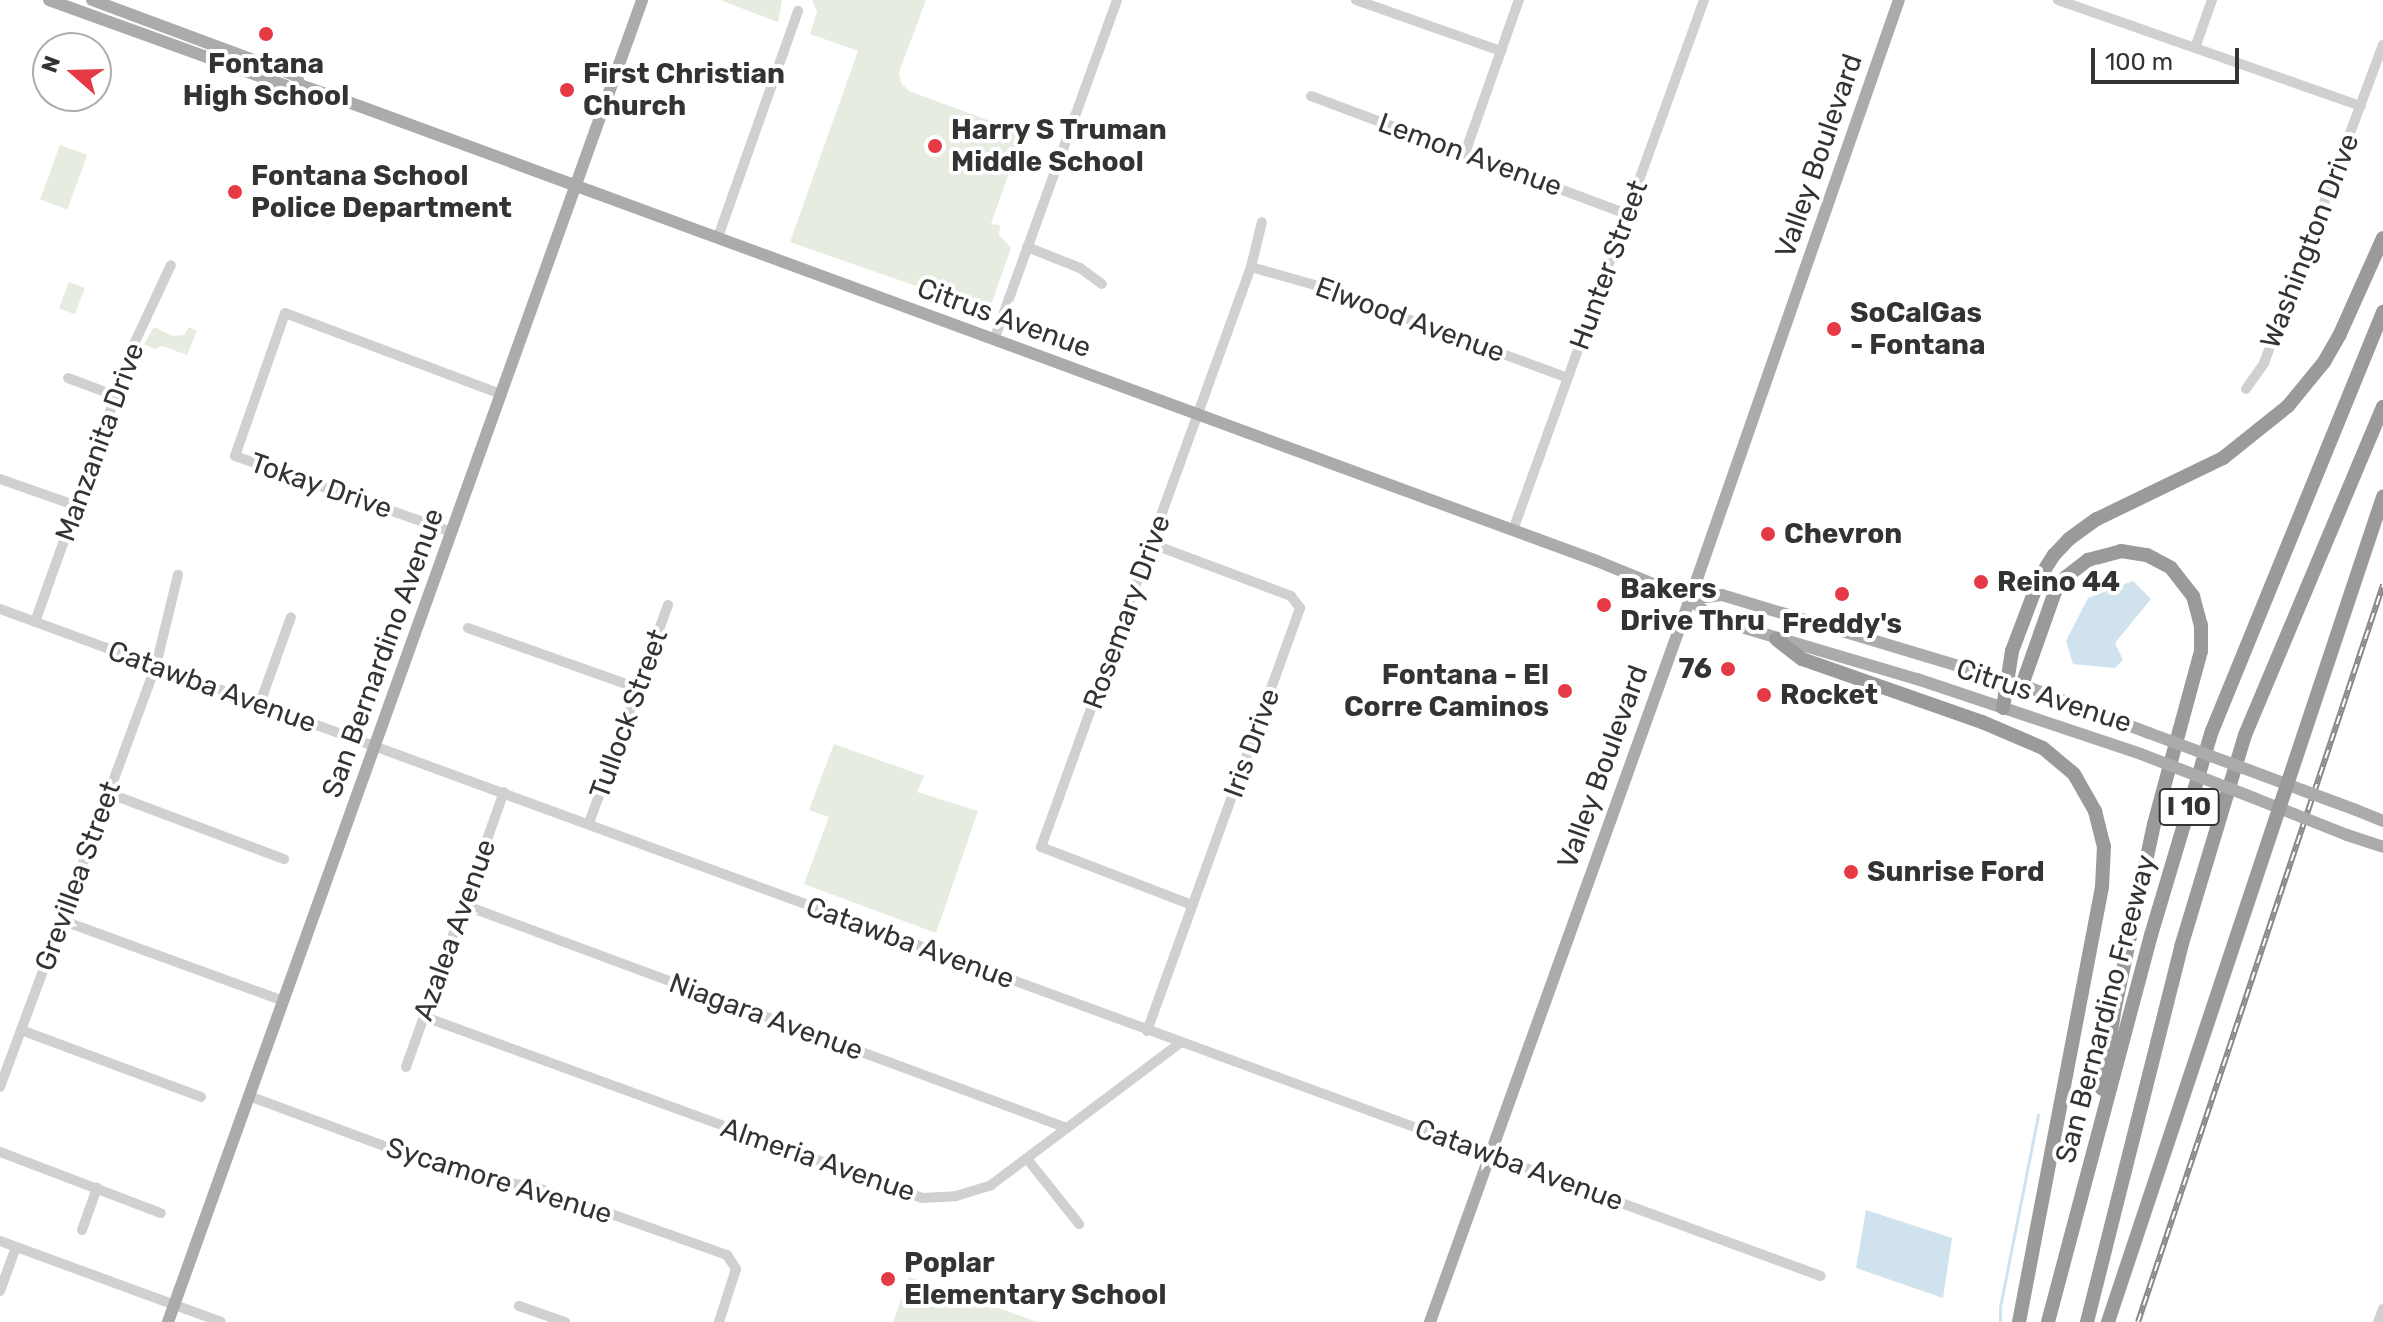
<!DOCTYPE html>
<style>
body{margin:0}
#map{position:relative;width:2383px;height:1322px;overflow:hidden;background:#fff;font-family:Rubik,sans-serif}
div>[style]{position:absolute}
.green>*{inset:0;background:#e6ecdf;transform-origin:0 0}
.water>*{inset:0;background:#cfe2ee}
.stream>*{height:3px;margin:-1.5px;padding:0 1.5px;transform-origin:1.5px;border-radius:1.5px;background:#cfe2ee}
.minor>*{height:10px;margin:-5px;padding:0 5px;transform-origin:5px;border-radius:5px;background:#d0d0d0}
.major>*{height:12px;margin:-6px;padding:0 6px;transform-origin:6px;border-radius:6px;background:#ababab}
.highway>*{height:14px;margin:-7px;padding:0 7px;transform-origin:7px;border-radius:7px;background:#9a9a9a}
.rail>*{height:6px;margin-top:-3px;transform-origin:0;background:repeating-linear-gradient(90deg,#fff 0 9px,#888 0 18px);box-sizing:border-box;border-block:2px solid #888}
.major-bridge>*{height:12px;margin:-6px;padding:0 6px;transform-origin:6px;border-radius:6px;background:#ababab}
.dots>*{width:22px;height:22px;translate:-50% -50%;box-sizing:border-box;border:4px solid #fff;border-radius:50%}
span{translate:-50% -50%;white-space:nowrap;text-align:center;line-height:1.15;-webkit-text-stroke:8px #fff;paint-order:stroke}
.shield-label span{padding:2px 6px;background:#fff;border:2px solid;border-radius:6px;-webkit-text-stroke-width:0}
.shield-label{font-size:26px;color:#333;font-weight:700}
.poi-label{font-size:28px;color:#333;font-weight:700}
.left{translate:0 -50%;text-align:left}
.right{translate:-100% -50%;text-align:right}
.street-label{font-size:28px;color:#333}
.north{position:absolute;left:32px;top:32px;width:80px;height:80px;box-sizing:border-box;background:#fff;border:2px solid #adadad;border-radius:50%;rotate:290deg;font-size:22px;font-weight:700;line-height:32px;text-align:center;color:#333}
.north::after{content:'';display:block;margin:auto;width:28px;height:36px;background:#e63946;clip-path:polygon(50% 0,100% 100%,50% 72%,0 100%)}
.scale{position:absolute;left:2091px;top:48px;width:148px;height:36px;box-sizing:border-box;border:4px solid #333;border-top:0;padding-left:10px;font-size:24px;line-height:28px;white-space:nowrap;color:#333;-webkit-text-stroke:6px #fff;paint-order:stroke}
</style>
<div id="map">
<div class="green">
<div style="clip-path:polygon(720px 0,782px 0,778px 22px)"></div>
<div style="clip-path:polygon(812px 0,926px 0,899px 72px,901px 83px,909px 91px,1023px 133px,991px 224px,1000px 225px,999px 235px,1011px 248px,992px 302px,979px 308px,790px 242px,858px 51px,810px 34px,817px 12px)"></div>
<div style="left:60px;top:145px;width:29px;height:58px;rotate:20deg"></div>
<div style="left:69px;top:282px;width:17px;height:28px;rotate:21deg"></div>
<div style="clip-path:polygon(154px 327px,173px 336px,184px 335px,189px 327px,197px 331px,187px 355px,162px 346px,155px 349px,144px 344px)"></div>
<div style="clip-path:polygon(834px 744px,924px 776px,917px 792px,978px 811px,936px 933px,804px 884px,829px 817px,809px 810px)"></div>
<div style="clip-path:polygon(909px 1277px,1038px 1322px,893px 1322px)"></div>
</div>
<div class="water">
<div style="clip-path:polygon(2133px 581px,2151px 599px,2115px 643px,2123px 660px,2115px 668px,2073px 664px,2066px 641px,2088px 598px)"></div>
<div style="clip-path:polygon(1866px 1210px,1952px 1238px,1943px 1298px,1856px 1268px)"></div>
</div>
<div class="stream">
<div style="left:2000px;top:1322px;width:15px;rotate:-90deg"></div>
<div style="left:2000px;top:1307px;width:196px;rotate:-78.8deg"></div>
</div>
<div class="minor">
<div style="left:1356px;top:0;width:154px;rotate:19.4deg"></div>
<div style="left:2058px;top:0;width:321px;rotate:19.3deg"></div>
<div style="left:2195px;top:48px;width:51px;rotate:-70.5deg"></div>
<div style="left:1311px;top:96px;width:337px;rotate:20.5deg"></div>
<div style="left:1465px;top:153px;width:162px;rotate:-70.6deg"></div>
<div style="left:718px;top:237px;width:240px;rotate:-70.5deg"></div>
<div style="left:1027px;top:247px;width:57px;rotate:21.6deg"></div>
<div style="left:1080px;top:268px;width:27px;rotate:36deg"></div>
<div style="left:1251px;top:267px;width:70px;rotate:15.8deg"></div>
<div style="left:1318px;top:286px;width:266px;rotate:20.2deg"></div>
<div style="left:994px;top:340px;width:362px;rotate:-70.1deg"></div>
<div style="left:68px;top:378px;width:51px;rotate:20.6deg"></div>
<div style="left:2246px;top:389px;width:32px;rotate:-55deg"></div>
<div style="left:2264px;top:363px;width:340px;rotate:-69.5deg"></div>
<div style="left:0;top:479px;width:82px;rotate:19.3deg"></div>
<div style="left:1513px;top:530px;width:563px;rotate:-70.18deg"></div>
<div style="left:452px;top:532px;width:230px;rotate:-160.7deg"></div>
<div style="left:235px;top:456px;width:151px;rotate:-70.7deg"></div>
<div style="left:285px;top:313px;width:230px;rotate:20.6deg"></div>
<div style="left:0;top:609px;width:1939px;rotate:20.12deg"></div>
<div style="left:35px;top:622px;width:295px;rotate:-70.4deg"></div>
<div style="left:134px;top:344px;width:87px;rotate:-64.9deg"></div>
<div style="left:468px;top:628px;width:179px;rotate:19.5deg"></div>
<div style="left:260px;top:703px;width:91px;rotate:-70.2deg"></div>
<div style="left:108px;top:793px;width:188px;rotate:20.6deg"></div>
<div style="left:589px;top:823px;width:232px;rotate:-70.1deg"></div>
<div style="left:464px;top:905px;width:643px;rotate:20.3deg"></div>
<div style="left:1192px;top:905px;width:162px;rotate:-159deg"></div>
<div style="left:1041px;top:847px;width:617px;rotate:-70.1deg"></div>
<div style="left:1251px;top:267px;width:46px;rotate:-76.3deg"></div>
<div style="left:61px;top:920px;width:237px;rotate:20deg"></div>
<div style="left:425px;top:1017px;width:529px;rotate:20.01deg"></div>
<div style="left:922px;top:1198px;width:34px;rotate:-3deg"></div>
<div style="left:956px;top:1196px;width:37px;rotate:-17deg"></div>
<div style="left:991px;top:1185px;width:236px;rotate:-36.9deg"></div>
<div style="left:21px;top:1030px;width:192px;rotate:20.4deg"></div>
<div style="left:1147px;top:1031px;width:450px;rotate:-70.1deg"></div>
<div style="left:1300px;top:608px;width:15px;rotate:-127deg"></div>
<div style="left:1291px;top:596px;width:148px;rotate:-159.5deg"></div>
<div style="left:406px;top:1067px;width:292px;rotate:-70.4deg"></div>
<div style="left:0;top:1087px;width:450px;rotate:-69.7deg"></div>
<div style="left:156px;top:665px;width:93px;rotate:-76.3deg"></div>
<div style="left:249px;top:1096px;width:228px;rotate:20.3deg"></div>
<div style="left:463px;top:1175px;width:73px;rotate:9.5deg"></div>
<div style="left:535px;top:1187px;width:204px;rotate:19.5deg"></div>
<div style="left:727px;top:1255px;width:17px;rotate:57deg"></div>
<div style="left:736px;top:1269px;width:56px;rotate:107.8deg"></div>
<div style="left:0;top:1152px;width:172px;rotate:20.8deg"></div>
<div style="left:1028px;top:1160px;width:82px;rotate:51.4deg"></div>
<div style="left:82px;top:1230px;width:45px;rotate:-70.3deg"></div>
<div style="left:0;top:1241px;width:235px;rotate:20.1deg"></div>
<div style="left:0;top:1291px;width:47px;rotate:-70deg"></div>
<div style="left:519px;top:1306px;width:49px;rotate:19.2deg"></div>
<div style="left:2378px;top:1322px;width:14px;rotate:-69deg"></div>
</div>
<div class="major">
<div style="left:49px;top:0;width:258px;rotate:19.9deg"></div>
<div style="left:292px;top:88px;width:9px;rotate:-21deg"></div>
<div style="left:300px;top:85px;width:42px;rotate:19.3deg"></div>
<div style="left:340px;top:99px;width:1339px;rotate:20.18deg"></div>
<div style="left:1597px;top:561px;width:100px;rotate:22.2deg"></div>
<div style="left:1690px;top:599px;width:31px;rotate:40deg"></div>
<div style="left:1714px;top:619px;width:212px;rotate:16.5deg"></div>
<div style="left:1917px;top:679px;width:236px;rotate:18.5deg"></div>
<div style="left:92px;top:0;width:218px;rotate:20.4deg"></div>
<div style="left:296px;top:76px;width:10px;rotate:66deg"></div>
<div style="left:1690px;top:599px;width:32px;rotate:-7deg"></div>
<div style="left:1722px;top:595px;width:313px;rotate:16.7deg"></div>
<div style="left:2022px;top:685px;width:136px;rotate:20.7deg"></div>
<div style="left:2262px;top:775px;width:43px;rotate:20.6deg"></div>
<div style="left:2254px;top:798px;width:43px;rotate:21.8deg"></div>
<div style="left:2356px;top:810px;width:29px;rotate:22deg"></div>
<div style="left:2347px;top:835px;width:38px;rotate:18deg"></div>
<div style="left:168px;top:1322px;width:1404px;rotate:-70.27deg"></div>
<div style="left:1430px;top:1322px;width:768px;rotate:-70.22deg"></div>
<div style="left:1690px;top:599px;width:634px;rotate:-70.77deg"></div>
</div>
<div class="highway">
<div style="left:1776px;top:639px;width:33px;rotate:38deg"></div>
<div style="left:1802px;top:659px;width:191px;rotate:19.3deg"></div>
<div style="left:1982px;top:722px;width:66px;rotate:23.1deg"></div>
<div style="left:2043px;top:748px;width:40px;rotate:40deg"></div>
<div style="left:2074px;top:774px;width:43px;rotate:60.4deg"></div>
<div style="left:2095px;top:811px;width:36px;rotate:76deg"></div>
<div style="left:2104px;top:846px;width:41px;rotate:92.8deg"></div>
<div style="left:2102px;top:887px;width:443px;rotate:100.8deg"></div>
<div style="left:2022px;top:685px;width:99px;rotate:-70.5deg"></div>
<div style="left:2055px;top:592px;width:19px;rotate:-54deg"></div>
<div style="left:2066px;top:577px;width:28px;rotate:-38deg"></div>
<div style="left:2088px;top:560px;width:34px;rotate:-15deg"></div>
<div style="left:2121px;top:551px;width:26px;rotate:9deg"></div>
<div style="left:2147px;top:555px;width:27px;rotate:28deg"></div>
<div style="left:2171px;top:568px;width:36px;rotate:52deg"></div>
<div style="left:2193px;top:596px;width:30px;rotate:75deg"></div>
<div style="left:2201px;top:625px;width:26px;rotate:90deg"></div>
<div style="left:2201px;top:651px;width:179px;rotate:105.2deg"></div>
<div style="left:2154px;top:824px;width:187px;rotate:102deg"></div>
<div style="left:2115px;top:1007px;width:83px;rotate:99deg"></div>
<div style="left:2003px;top:708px;width:58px;rotate:-81deg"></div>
<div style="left:2012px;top:651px;width:79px;rotate:-69.3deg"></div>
<div style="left:2040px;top:577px;width:26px;rotate:-58deg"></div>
<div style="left:2054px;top:555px;width:22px;rotate:-47deg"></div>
<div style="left:2069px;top:539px;width:34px;rotate:-36deg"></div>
<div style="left:2097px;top:519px;width:140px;rotate:-25.8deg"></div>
<div style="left:2223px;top:458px;width:83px;rotate:-38.7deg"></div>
<div style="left:2288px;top:406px;width:57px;rotate:-50.7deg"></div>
<div style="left:2324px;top:362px;width:32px;rotate:-60deg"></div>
<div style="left:2340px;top:334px;width:105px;rotate:-65.9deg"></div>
<div style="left:2048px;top:1322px;width:400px;rotate:-75.1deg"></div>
<div style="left:2151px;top:935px;width:213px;rotate:-73.4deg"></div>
<div style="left:2212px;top:731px;width:453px;rotate:-67.8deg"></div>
<div style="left:2087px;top:1322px;width:387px;rotate:-75.9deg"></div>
<div style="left:2181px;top:947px;width:221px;rotate:-73.2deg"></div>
<div style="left:2245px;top:735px;width:356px;rotate:-67.2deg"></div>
<div style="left:2108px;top:1322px;width:870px;rotate:-71.57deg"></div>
</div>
<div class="rail">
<div style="left:2138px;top:1322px;width:777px;rotate:-71.61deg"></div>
</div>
<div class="major-bridge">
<div style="left:2149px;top:733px;width:121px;rotate:20.4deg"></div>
<div style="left:2141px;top:754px;width:121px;rotate:21.3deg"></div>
<div style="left:2302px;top:790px;width:58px;rotate:20.3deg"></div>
<div style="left:2294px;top:814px;width:57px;rotate:21.6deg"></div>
</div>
<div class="dots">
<div style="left:266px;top:34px;background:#e63946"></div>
<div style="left:567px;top:90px;background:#e63946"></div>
<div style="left:935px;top:146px;background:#e63946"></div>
<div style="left:235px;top:192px;background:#e63946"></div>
<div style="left:1834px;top:329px;background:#e63946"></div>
<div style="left:1768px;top:534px;background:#e63946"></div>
<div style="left:1981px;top:582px;background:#e63946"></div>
<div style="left:1842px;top:594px;background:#e63946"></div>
<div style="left:1604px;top:605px;background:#e63946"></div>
<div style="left:1728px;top:669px;background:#e63946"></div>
<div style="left:1565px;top:691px;background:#e63946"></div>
<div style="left:1764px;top:695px;background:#e63946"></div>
<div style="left:1851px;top:872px;background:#e63946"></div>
<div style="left:888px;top:1279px;background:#e63946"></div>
</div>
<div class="shield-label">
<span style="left:2189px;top:807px">I 10</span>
</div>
<div class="poi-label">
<span style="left:266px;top:80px">Fontana<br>High School</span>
<span class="left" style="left:583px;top:90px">First Christian<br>Church</span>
<span class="left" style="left:951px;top:146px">Harry S Truman<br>Middle School</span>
<span class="left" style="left:251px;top:192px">Fontana School<br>Police Department</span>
<span class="left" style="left:1850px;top:329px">SoCalGas<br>- Fontana</span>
<span class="left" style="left:1784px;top:534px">Chevron</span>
<span class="left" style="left:1997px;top:582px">Reino 44</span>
<span class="left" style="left:1620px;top:605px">Bakers<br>Drive Thru</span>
<span style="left:1842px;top:624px">Freddy's</span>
<span class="right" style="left:1712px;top:669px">76</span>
<span class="right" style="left:1549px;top:691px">Fontana - El<br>Corre Caminos</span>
<span class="left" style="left:1780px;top:695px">Rocket</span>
<span class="left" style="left:1867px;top:872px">Sunrise Ford</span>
<span class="left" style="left:904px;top:1279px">Poplar<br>Elementary School</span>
</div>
<div class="street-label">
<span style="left:1470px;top:155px;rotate:20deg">Lemon Avenue</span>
<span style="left:1819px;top:156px;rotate:-71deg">Valley Boulevard</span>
<span style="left:2310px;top:241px;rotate:-69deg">Washington Drive</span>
<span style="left:1609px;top:265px;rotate:-70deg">Hunter Street</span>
<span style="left:1004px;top:318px;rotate:20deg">Citrus Avenue</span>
<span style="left:1410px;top:320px;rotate:20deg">Elwood Avenue</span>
<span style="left:100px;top:442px;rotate:-70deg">Manzanita Drive</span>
<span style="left:321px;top:486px;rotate:19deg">Tokay Drive</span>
<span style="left:1127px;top:612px;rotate:-70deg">Rosemary Drive</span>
<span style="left:383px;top:653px;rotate:-70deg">San Bernardino Avenue</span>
<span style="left:212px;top:687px;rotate:20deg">Catawba Avenue</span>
<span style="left:2044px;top:696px;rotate:18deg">Citrus Avenue</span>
<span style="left:629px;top:714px;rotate:-70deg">Tullock Street</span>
<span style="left:1252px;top:743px;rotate:-70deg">Iris Drive</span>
<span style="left:1603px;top:767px;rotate:-70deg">Valley Boulevard</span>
<span style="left:78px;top:876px;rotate:-70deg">Grevillea Street</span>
<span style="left:455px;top:930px;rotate:-70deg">Azalea Avenue</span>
<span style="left:910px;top:943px;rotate:20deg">Catawba Avenue</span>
<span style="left:2106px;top:1009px;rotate:-75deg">San Bernardino Freeway</span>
<span style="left:766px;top:1017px;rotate:20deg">Niagara Avenue</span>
<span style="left:818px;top:1160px;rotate:19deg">Almeria Avenue</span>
<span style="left:1519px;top:1165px;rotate:20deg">Catawba Avenue</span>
<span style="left:499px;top:1181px;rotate:17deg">Sycamore Avenue</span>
</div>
<div class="north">N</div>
<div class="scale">100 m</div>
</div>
